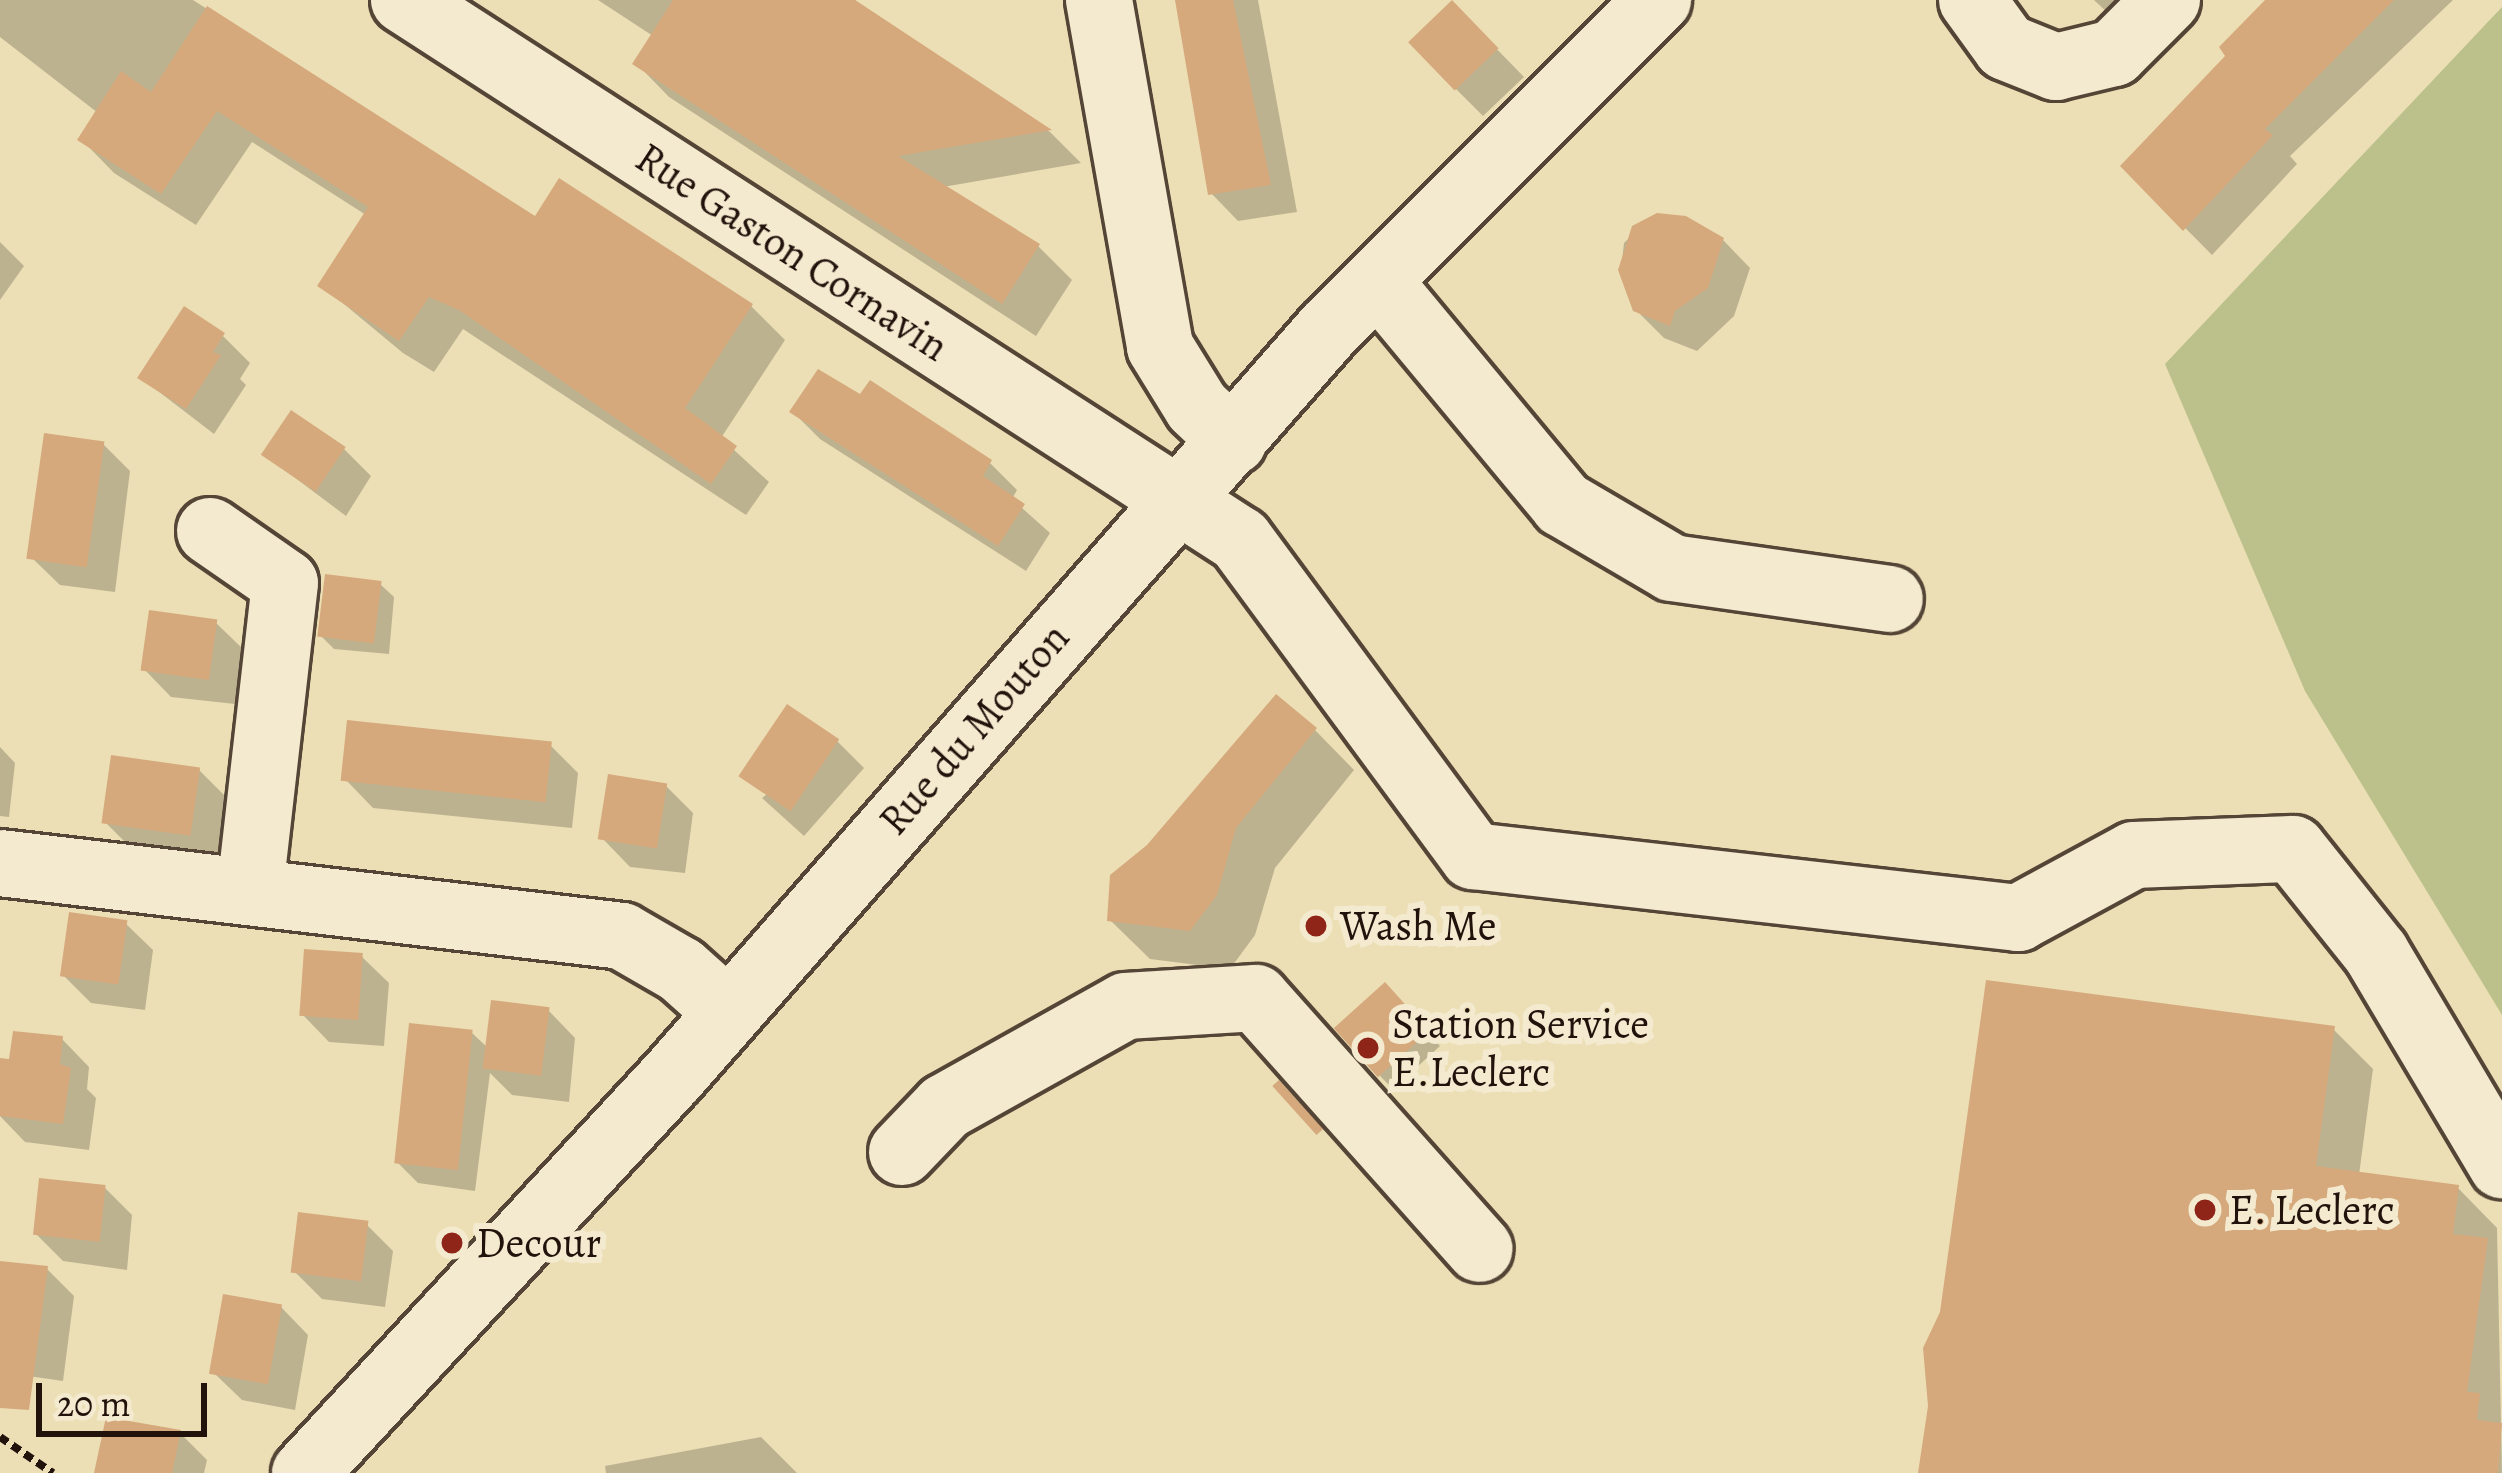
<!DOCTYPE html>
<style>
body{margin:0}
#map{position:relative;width:2502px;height:1473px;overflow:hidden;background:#ecdfb5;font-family:Alegreya,serif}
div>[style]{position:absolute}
.green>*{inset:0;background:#bcc18b}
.shadow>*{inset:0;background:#0003}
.building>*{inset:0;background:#d6a97d;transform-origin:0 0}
.path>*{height:8px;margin-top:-4px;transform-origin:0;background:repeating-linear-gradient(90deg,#22120c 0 9px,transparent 0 15px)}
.roads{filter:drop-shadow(3px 0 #544536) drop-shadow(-3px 0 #544536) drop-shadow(0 3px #544536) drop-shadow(0 -3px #544536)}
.minor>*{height:66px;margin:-33px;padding:0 33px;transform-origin:33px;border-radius:33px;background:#f3eacf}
.dots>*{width:33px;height:33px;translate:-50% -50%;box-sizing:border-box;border:6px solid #f3eacf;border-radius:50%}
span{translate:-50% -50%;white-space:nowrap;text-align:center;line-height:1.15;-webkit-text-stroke:12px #f3eacf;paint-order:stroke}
.street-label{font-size:42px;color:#22120c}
.poi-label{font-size:42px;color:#22120c}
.left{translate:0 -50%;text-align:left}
.scale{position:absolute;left:36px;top:1383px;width:171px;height:54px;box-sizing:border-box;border:6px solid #22120c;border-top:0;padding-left:15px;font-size:36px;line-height:42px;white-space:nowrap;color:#22120c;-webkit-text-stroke:9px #f3eacf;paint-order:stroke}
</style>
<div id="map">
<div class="green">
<div style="clip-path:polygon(2502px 7px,2502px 1015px,2305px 691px,2165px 364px)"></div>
</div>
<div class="shadow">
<div style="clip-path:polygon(0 0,193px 0,535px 220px,751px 306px,785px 340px,721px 438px,769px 482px,746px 515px,463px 329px,434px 372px,403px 353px,321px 285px,366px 215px,252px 142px,196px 225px,114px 173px,81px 139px,98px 113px,0 37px)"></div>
<div style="clip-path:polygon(598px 0,855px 0,1050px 132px,1081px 163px,943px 187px,1038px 246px,1072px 280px,1036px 336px,669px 97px,636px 63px,653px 36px)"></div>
<div style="clip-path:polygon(1178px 0,1258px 0,1297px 212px,1238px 221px,1211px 193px)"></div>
<div style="clip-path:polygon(2094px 0,2123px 0,2110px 15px)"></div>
<div style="clip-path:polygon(2270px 0,2453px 0,2290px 156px,2297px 164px,2212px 255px,2124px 166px,2229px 57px)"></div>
<div style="clip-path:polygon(1453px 4px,1524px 77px,1483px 116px,1456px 89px)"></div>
<div style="clip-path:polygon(1649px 219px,1723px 240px,1750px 268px,1734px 316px,1697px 351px,1664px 338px,1636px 310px,1621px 270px,1624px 243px)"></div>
<div style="clip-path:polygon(0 242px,24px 266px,0 300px)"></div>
<div style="clip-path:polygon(223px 336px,250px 363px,240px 379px,246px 385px,214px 434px,141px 378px)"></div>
<div style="clip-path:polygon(793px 412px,990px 463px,1017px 490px,1012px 499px,1050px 533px,1026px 571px,820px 439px)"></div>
<div style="clip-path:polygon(103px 444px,130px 471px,115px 592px,60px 585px,32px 558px)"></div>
<div style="clip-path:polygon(344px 449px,371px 476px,346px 516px,266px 456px)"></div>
<div style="clip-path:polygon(380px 584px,394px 597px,389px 654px,334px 649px,321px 636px)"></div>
<div style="clip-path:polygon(215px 622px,243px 649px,235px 704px,171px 697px,144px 669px)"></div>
<div style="clip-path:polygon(1315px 730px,1354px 770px,1275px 868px,1255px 935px,1230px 969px,1150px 959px,1110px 920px)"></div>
<div style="clip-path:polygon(837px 741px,864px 768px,804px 836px,762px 798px)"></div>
<div style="clip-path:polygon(551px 746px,578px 773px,572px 828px,373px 808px,346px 780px)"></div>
<div style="clip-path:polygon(0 747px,15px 763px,9px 817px,0 816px)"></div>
<div style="clip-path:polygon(199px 770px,226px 797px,219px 859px,133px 850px,105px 822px)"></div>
<div style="clip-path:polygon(665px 785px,693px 813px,685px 873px,630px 867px,603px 839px)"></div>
<div style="clip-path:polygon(125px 923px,153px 950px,145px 1010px,91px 1003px,64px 976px)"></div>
<div style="clip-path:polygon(361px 956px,389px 983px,384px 1046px,329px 1042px,302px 1014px)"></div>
<div style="clip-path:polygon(1398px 999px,1440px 1046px,1393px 1089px,1380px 1076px)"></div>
<div style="clip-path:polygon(548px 1010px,575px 1038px,569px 1102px,512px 1095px,490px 1073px,475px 1191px,418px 1183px,397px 1162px,472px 1033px,488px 1048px)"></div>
<div style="clip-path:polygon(2333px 1029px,2373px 1069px,2359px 1175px,2458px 1188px,2497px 1228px,2502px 1473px,1923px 1473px)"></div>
<div style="clip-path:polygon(62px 1039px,89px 1067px,87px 1089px,96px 1098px,89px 1150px,25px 1142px,0 1116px,0 1094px)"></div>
<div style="clip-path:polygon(105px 1188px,132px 1215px,127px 1270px,63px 1261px,36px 1234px)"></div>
<div style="clip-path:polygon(366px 1224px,393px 1251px,385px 1307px,322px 1299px,295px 1272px)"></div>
<div style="clip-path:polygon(0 1264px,47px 1269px,74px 1296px,63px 1381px,0 1372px)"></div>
<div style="clip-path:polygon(281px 1307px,308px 1335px,295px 1410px,242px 1400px,214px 1373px)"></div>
<div style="clip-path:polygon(180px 1433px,207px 1460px,204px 1473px,97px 1473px)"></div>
<div style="clip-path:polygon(761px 1437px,797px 1473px,606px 1473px,605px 1466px)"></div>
</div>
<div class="building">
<div style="clip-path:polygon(673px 0,855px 0,1052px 130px,898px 156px,1040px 244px,1002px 304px,632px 64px)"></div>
<div style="clip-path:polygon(1175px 0,1233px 0,1271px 185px,1208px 195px)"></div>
<div style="left:1452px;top:0;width:67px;height:61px;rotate:46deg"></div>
<div style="clip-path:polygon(2265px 0,2394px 0,2265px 129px,2273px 135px,2183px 231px,2120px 166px,2225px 56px,2219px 47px)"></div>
<div style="clip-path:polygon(207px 6px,535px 216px,559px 178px,753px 304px,685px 408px,737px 446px,711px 484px,459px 310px,429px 297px,399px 341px,317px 286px,368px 207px,217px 111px,161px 194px,77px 140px,121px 71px,151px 92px)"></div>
<div style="clip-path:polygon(1657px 213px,1686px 216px,1724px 238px,1708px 288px,1675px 311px,1670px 326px,1633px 311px,1618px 270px,1632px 226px)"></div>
<div style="clip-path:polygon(184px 306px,225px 333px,213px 352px,221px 355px,186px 409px,137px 378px)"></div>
<div style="clip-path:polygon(818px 369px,860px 394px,870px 380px,992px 460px,983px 476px,1025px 504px,998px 546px,789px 412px)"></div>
<div style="left:291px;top:410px;width:66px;height:54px;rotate:34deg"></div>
<div style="left:44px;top:433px;width:61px;height:127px;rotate:8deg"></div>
<div style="left:325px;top:574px;width:57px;height:63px;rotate:7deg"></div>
<div style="left:149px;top:610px;width:69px;height:61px;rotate:8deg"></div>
<div style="clip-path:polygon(1276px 694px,1317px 728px,1236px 828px,1217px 895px,1190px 931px,1107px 921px,1110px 875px,1147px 845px)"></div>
<div style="left:787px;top:704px;width:63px;height:87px;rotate:34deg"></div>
<div style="left:347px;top:720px;width:206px;height:61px;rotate:6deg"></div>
<div style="left:111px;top:755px;width:90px;height:69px;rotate:8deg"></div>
<div style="left:608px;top:774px;width:60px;height:66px;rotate:9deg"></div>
<div style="left:69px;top:912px;width:59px;height:65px;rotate:8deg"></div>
<div style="left:304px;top:949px;width:59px;height:67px;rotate:4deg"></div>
<div style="clip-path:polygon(1986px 980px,2335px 1026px,2316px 1166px,2459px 1185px,2453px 1234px,2488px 1238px,2467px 1392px,2480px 1393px,2477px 1420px,2502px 1423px,2498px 1473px,1918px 1473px,1928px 1406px,1923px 1348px,1940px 1312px)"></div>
<div style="left:1385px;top:982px;width:66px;height:69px;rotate:48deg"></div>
<div style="left:491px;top:1000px;width:59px;height:69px;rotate:7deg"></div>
<div style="left:409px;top:1023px;width:64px;height:141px;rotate:6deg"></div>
<div style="clip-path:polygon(13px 1031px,63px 1036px,60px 1064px,71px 1068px,63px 1124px,0 1116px,0 1058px,9px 1059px)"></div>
<div style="left:1279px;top:1080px;width:66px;height:9px;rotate:48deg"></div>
<div style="left:39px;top:1178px;width:67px;height:57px;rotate:6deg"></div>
<div style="left:298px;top:1212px;width:71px;height:61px;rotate:7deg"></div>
<div style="clip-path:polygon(0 1261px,48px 1266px,29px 1410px,0 1408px)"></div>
<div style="left:223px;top:1294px;width:60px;height:81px;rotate:10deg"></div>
<div style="clip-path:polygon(106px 1417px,181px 1430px,172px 1473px,94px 1473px)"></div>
</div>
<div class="path">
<div style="left:0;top:1437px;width:64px;rotate:34.2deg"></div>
</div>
<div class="roads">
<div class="minor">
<div style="left:404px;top:0;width:995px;rotate:32.86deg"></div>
<div style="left:1240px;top:540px;width:393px;rotate:53.6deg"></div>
<div style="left:1473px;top:856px;width:549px;rotate:6.49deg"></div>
<div style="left:2018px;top:918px;width:132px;rotate:-28.5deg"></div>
<div style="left:2134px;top:855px;width:159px;rotate:-2.2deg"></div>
<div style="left:2293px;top:849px;width:133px;rotate:51.4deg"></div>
<div style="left:2376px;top:953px;width:247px;rotate:59.3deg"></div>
<div style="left:1099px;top:0;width:352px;rotate:80deg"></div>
<div style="left:1160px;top:347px;width:70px;rotate:58.3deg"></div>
<div style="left:1197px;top:407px;width:50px;rotate:43.4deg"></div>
<div style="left:1972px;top:0;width:58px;rotate:54.1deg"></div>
<div style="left:2006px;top:47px;width:54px;rotate:21.8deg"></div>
<div style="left:2056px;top:67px;width:60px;rotate:-13.6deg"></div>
<div style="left:2114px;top:53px;width:75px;rotate:-45deg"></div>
<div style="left:1378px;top:281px;width:290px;rotate:50.3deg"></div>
<div style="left:1563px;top:504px;width:126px;rotate:30.4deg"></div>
<div style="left:1672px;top:568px;width:220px;rotate:8.1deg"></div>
<div style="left:210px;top:531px;width:91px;rotate:34.7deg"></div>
<div style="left:285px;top:583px;width:307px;rotate:96.5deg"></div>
<div style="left:0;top:863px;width:626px;rotate:6.69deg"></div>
<div style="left:622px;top:936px;width:68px;rotate:30deg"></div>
<div style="left:681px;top:970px;width:63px;rotate:41.8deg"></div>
<div style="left:902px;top:1152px;width:62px;rotate:-46.3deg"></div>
<div style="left:945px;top:1107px;width:207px;rotate:-29.2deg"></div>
<div style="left:1126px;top:1006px;width:130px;rotate:-3.5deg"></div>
<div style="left:1256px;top:998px;width:336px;rotate:48.3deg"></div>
<div style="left:305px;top:1473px;width:543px;rotate:-47.17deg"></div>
<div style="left:674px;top:1075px;width:991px;rotate:-48.72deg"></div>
<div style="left:1328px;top:330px;width:467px;rotate:-45deg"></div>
</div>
</div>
<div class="dots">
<div style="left:1316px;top:926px;background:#8f2418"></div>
<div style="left:1368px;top:1048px;background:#8f2418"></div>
<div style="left:2205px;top:1210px;background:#8f2418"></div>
<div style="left:452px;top:1243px;background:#8f2418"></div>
</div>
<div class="street-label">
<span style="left:792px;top:252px;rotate:33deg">Rue Gaston Cornavin</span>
<span style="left:974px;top:729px;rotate:-49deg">Rue du Mouton</span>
</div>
<div class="poi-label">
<span class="left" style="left:1340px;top:926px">Wash Me</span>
<span class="left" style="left:1392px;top:1048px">Station Service<br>E.Leclerc</span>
<span class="left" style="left:2229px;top:1210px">E. Leclerc</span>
<span class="left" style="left:476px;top:1243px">Decour</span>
</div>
<div class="scale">20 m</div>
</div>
